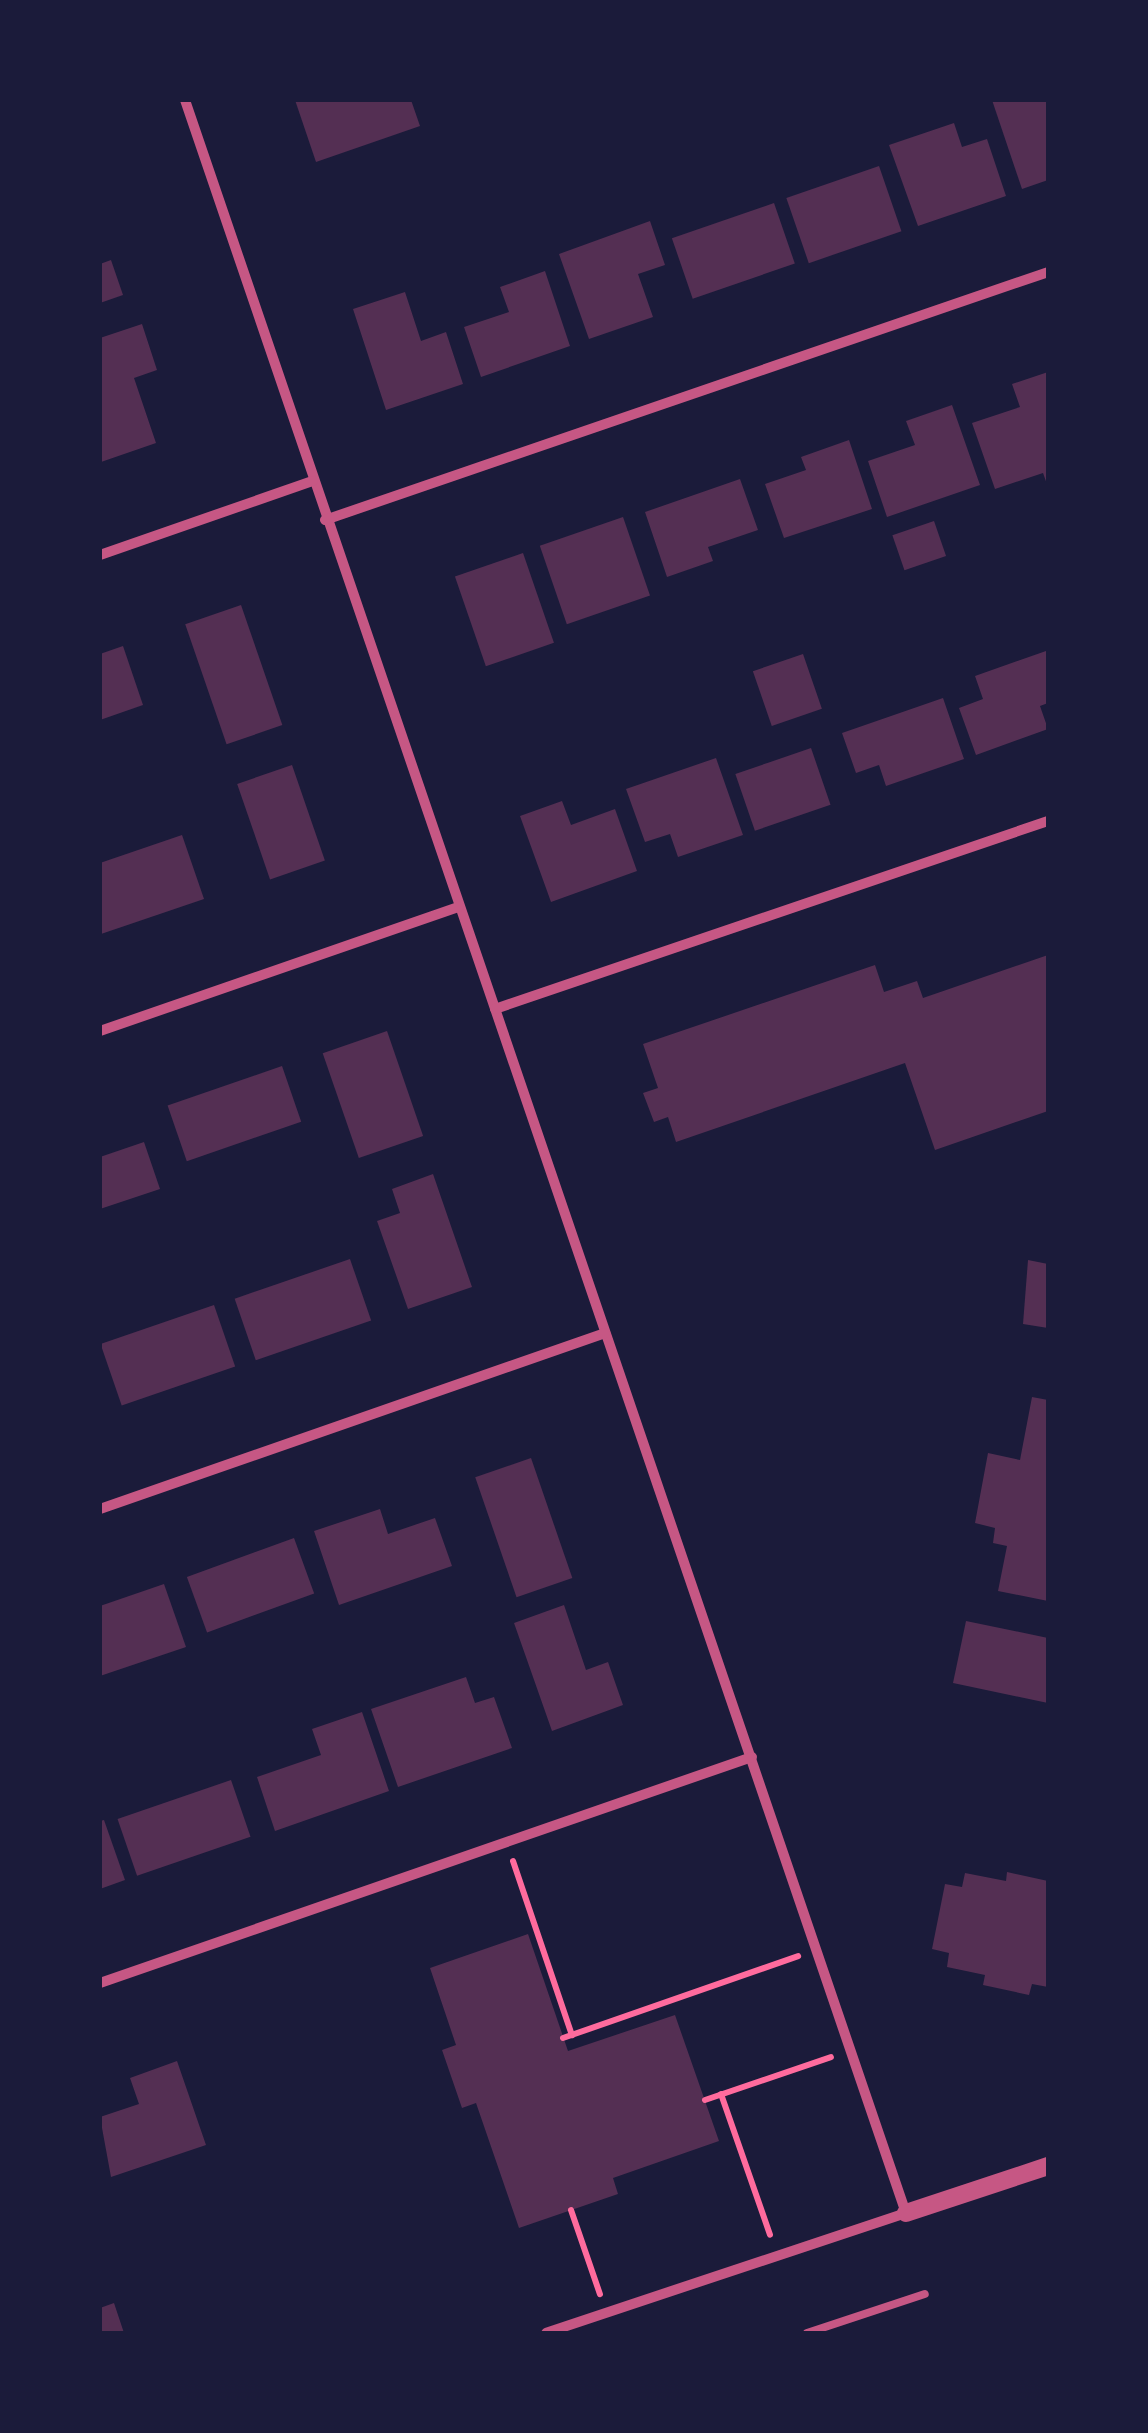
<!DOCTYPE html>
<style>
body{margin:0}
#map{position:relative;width:1148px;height:2433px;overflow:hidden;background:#1b1b3a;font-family:"Titillium Web",sans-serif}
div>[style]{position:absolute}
.building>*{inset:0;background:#542f53;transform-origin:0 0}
.path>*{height:6px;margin:-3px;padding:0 3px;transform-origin:3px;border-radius:3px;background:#ff6b9d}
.service>*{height:8px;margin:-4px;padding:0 4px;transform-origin:4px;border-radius:4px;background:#c65784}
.minor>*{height:10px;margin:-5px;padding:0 5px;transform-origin:5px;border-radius:5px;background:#c65784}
.tertiary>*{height:18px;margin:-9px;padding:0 9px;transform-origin:9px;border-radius:9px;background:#c65784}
span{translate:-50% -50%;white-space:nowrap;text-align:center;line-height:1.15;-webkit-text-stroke:10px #1b1b3a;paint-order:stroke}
.frame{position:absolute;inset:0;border:102px solid #1b1b3a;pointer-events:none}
</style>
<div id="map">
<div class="building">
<div style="clip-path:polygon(295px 100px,411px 100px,420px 126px,316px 162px)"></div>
<div style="clip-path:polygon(992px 100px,1048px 100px,1048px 180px,1022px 189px)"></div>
<div style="clip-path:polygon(954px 123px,962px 147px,987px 139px,1006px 196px,918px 226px,889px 145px)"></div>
<div style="left:879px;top:166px;width:69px;height:98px;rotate:71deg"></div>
<div style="left:774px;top:203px;width:64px;height:108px;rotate:71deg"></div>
<div style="clip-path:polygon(650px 221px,665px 265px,638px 274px,653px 317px,589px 339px,559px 254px)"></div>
<div style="clip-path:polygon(111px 260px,123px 295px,100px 303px,100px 264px)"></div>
<div style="clip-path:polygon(545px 271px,570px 346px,481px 377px,464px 327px,509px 312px,500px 287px)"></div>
<div style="clip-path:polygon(405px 292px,421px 341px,446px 332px,463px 384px,386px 410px,353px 309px)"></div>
<div style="clip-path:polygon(142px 324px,157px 370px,134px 378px,156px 443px,101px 462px,100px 338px)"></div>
<div style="clip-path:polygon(1048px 372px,1048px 487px,1043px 473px,995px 489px,972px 423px,1020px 407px,1012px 384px)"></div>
<div style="clip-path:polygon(952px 405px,980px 485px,887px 517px,868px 461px,915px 445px,906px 421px)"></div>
<div style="clip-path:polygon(849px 440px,872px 509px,784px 538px,765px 484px,806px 470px,801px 457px)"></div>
<div style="clip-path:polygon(740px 479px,758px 530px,708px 547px,713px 561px,667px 577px,645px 512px)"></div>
<div style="left:623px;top:517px;width:83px;height:88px;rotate:71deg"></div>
<div style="left:934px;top:521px;width:37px;height:44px;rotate:71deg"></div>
<div style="left:523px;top:553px;width:95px;height:72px;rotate:71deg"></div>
<div style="left:241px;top:605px;width:127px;height:59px;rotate:71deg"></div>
<div style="clip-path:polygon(123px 646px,143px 705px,100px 720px,100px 654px)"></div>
<div style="clip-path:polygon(1046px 651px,1048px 703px,1040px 706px,1048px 729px,976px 755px,959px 708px,983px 699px,975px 676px)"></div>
<div style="left:803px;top:654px;width:58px;height:53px;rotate:71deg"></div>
<div style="clip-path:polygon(943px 698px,964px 759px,886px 786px,879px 765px,856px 773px,842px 733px)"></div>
<div style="left:811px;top:748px;width:60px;height:80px;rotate:71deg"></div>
<div style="clip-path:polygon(716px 758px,743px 835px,678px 857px,670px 834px,645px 842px,626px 789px)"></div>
<div style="left:292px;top:765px;width:101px;height:58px;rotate:71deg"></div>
<div style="clip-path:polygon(562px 801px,571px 825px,615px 809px,637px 871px,551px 902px,520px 816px)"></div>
<div style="clip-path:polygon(182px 835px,204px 899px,101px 934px,100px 863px)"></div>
<div style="clip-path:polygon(1048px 955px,1048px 1111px,935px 1150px,905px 1063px,676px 1142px,668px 1117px,654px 1122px,643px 1093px,658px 1088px,643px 1044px,875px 965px,884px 992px,917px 981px,923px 998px)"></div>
<div style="left:387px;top:1031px;width:111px;height:68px;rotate:71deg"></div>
<div style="left:282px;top:1066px;width:59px;height:121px;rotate:71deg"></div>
<div style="clip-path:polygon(144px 1142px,160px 1189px,100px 1209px,100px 1157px)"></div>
<div style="clip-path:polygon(433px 1174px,472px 1287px,408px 1309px,377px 1221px,400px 1213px,392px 1189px)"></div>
<div style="left:350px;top:1259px;width:65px;height:122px;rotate:71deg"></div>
<div style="clip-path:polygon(1028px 1260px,1048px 1264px,1048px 1328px,1023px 1324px)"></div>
<div style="left:214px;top:1305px;width:65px;height:120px;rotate:71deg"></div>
<div style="clip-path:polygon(1032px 1397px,1048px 1400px,1048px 1601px,998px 1591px,1007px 1546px,993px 1543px,995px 1528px,975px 1523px,988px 1453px,1020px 1460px)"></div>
<div style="left:531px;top:1458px;width:127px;height:59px;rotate:71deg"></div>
<div style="clip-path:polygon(380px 1509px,388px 1534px,435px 1518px,452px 1566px,339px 1605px,314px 1531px)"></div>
<div style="left:294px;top:1538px;width:59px;height:114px;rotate:70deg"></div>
<div style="clip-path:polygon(164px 1584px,186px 1647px,100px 1676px,100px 1606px)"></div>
<div style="clip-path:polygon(564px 1605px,586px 1670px,608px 1662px,623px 1705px,552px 1731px,514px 1623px)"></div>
<div style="clip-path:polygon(966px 1621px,1048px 1638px,1048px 1703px,953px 1683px)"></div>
<div style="clip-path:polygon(466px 1677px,475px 1703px,494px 1697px,512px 1748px,398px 1787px,371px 1709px)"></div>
<div style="clip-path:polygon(362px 1712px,389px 1791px,275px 1831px,257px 1777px,321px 1755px,312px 1729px)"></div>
<div style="left:231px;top:1780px;width:60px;height:120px;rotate:71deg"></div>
<div style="clip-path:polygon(104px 1820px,125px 1880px,100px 1889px,100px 1821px)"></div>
<div style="clip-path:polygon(1007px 1872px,1048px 1881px,1048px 1987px,1032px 1984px,1029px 1995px,983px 1985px,985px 1975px,947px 1967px,949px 1953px,932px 1949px,945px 1884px,962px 1887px,965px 1873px,1006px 1881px)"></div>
<div style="clip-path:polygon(528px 1934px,568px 2051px,675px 2015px,719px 2141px,613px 2178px,618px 2194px,519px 2228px,476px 2103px,462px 2108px,442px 2050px,456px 2045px,430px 1968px)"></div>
<div style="clip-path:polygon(177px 2061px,206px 2145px,111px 2177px,100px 2117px,139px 2104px,130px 2078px)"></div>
<div style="clip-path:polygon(114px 2303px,124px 2333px,100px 2333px,100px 2308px)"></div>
</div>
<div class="path">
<div style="left:513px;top:1861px;width:184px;rotate:71.3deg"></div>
<div style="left:563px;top:2038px;width:249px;rotate:-19.2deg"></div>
<div style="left:721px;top:2094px;width:149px;rotate:70.8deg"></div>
<div style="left:705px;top:2100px;width:133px;rotate:-18.8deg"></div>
<div style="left:571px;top:2210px;width:89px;rotate:71deg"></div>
</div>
<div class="service">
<div style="left:807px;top:2333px;width:124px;rotate:-18.3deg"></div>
</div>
<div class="minor">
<div style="left:185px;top:100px;width:2233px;rotate:71.16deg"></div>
<div style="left:906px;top:2213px;width:379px;rotate:161.6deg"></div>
<div style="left:325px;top:520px;width:764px;rotate:-18.93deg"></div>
<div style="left:100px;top:555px;width:225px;rotate:-19.2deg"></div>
<div style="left:495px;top:1009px;width:584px;rotate:-18.78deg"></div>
<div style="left:100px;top:1031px;width:380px;rotate:-19.1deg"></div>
<div style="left:100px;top:1509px;width:535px;rotate:-19.21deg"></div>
<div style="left:100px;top:1983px;width:690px;rotate:-19.12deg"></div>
</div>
<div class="tertiary">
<div style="left:906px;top:2213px;width:150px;rotate:-18.3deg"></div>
</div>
<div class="frame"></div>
</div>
